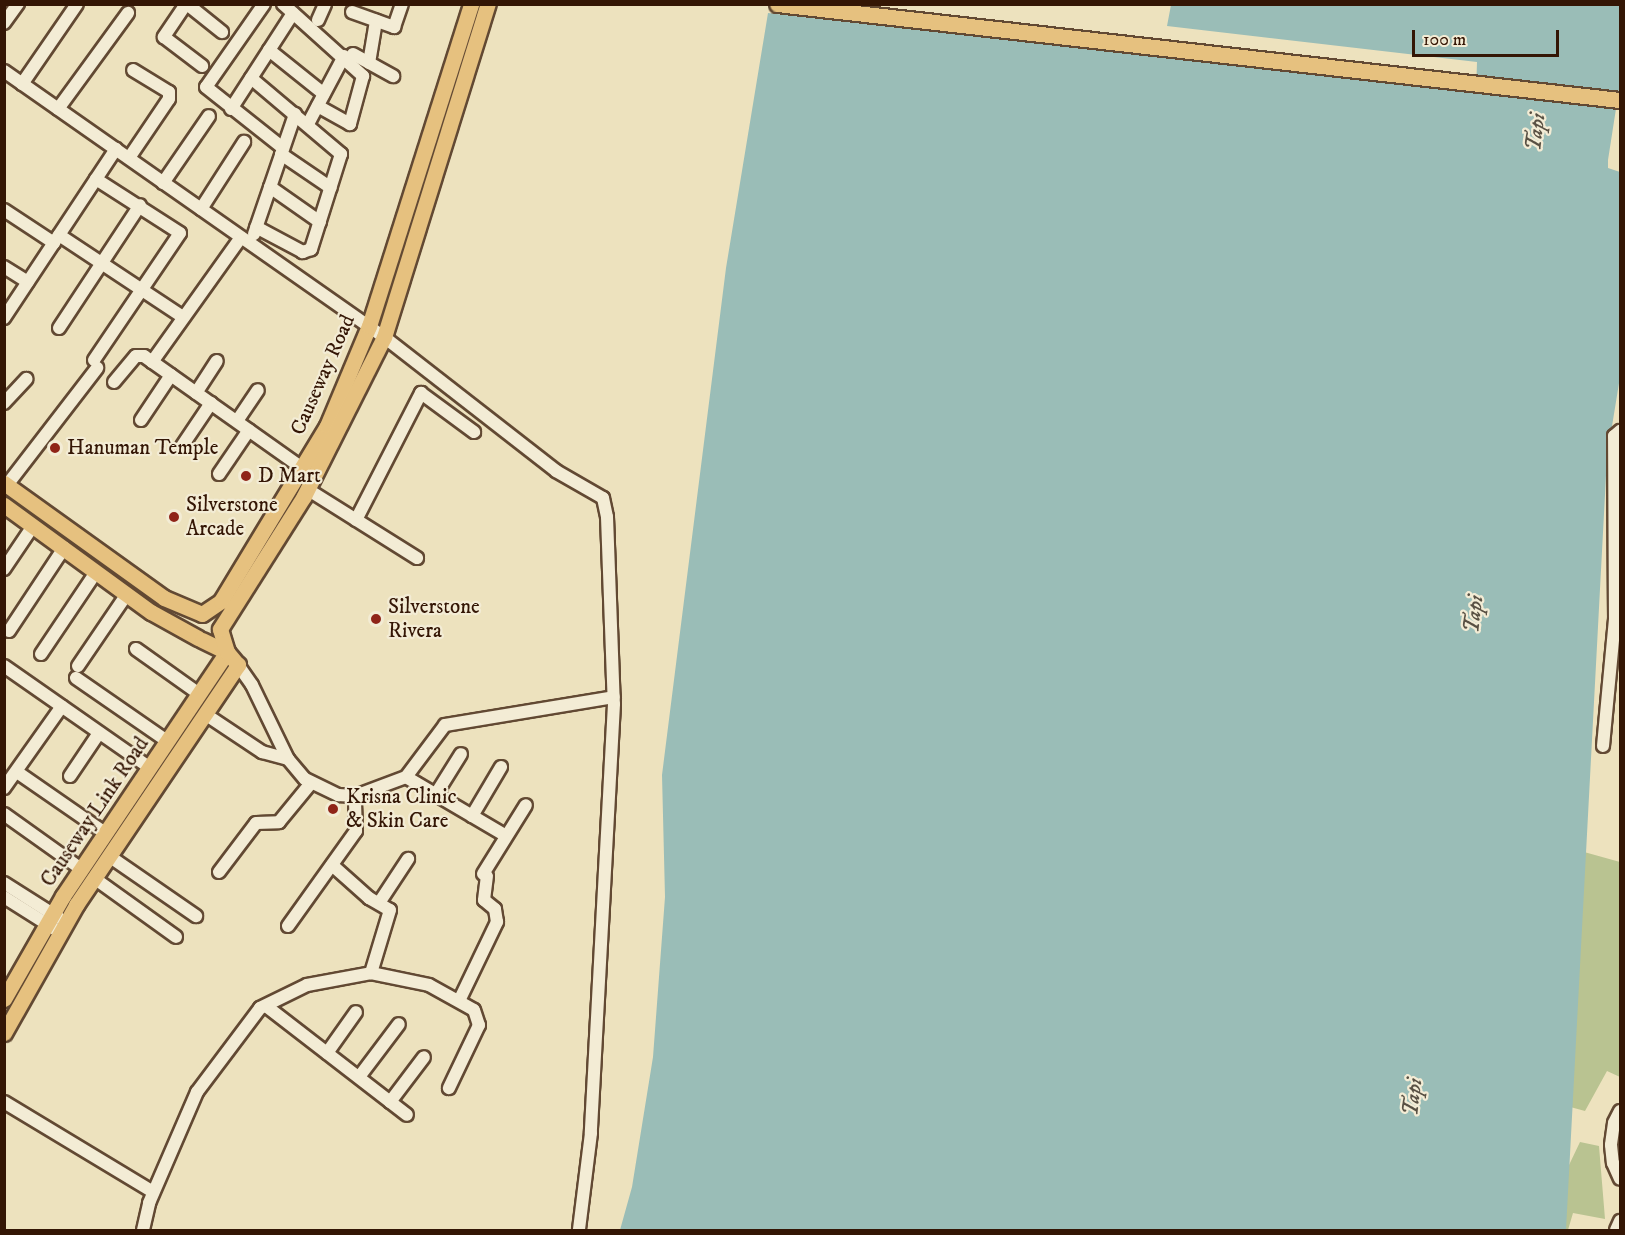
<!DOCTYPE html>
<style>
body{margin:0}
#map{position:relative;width:1625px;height:1235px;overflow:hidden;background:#ede2be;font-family:"IM FELL DW Pica",serif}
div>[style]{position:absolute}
.green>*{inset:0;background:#b9c391}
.water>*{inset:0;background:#9abdb7}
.roads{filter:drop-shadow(2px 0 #624933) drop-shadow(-2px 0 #624933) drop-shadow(0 2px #624933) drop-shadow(0 -2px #624933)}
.minor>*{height:12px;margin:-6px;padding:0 6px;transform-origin:6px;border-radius:6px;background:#f3ecd5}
.major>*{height:15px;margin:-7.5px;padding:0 7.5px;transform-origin:7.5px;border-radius:7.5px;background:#e6c17f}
.dots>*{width:16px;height:16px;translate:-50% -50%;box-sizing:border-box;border:3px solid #f3ecd5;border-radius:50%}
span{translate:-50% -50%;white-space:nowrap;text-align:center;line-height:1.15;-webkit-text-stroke:4.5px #f3ecd5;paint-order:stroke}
.street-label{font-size:21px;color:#341605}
.poi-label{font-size:21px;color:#341605}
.left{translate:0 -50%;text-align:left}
.water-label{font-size:22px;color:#585043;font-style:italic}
.frame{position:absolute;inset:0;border:6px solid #341605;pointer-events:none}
.scale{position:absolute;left:1412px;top:30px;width:147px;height:27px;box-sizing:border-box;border:3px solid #341605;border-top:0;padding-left:8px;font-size:18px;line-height:21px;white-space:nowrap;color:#341605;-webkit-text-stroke:4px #f3ecd5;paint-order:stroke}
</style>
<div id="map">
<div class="green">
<div style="clip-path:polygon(1577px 850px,1620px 862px,1620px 1077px,1607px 1071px,1585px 1111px,1563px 1105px)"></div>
<div style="clip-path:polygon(1580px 1142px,1599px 1146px,1605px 1219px,1573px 1213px,1568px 1230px,1538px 1230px)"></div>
</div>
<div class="water">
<div style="clip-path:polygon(1171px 5px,1620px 5px,1620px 83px,1608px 160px,1608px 168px,1620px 172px,1620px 377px,1607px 457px,1566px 1230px,620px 1230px,632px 1187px,653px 1057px,665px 897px,662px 775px,726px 268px,768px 13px,1476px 93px,1477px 62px,1167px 26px)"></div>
</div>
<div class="roads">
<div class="minor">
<div style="left:186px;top:4px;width:40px;rotate:124deg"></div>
<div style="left:164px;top:37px;width:48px;rotate:37.3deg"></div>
<div style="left:187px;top:4px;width:45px;rotate:38.7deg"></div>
<div style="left:264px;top:4px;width:101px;rotate:124.9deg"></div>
<div style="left:206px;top:87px;width:98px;rotate:38.4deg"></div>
<div style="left:283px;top:4px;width:108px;rotate:42deg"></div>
<div style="left:363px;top:76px;width:50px;rotate:105.2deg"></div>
<div style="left:350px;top:124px;width:37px;rotate:-151deg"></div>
<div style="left:352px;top:12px;width:45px;rotate:19.7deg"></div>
<div style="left:394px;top:27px;width:24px;rotate:-71deg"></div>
<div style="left:318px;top:20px;width:17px;rotate:-66deg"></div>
<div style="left:4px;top:23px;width:24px;rotate:-54deg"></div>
<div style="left:269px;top:50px;width:70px;rotate:38.7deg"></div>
<div style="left:353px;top:54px;width:46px;rotate:28.8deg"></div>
<div style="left:369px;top:63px;width:43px;rotate:-80.5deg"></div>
<div style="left:4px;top:71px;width:464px;rotate:35deg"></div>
<div style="left:384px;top:337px;width:218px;rotate:37.9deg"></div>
<div style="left:556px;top:471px;width:54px;rotate:29.9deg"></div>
<div style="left:603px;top:498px;width:19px;rotate:78deg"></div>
<div style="left:607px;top:517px;width:187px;rotate:87.9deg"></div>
<div style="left:614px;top:704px;width:430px;rotate:93.1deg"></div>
<div style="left:591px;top:1133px;width:98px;rotate:97.1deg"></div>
<div style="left:251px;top:78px;width:118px;rotate:40.2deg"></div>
<div style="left:341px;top:154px;width:100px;rotate:107.5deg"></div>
<div style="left:311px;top:249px;width:9px;rotate:159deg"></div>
<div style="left:303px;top:252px;width:53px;rotate:-152deg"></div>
<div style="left:22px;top:84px;width:97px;rotate:-55.5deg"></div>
<div style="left:58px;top:109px;width:119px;rotate:-53.9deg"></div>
<div style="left:231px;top:109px;width:114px;rotate:-57.1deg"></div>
<div style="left:308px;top:124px;width:77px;rotate:-62.1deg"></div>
<div style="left:281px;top:154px;width:60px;rotate:34.2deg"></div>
<div style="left:129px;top:158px;width:71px;rotate:-55.9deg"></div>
<div style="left:169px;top:99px;width:7px;rotate:-90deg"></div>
<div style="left:169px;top:92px;width:42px;rotate:-148.6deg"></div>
<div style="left:163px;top:183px;width:81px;rotate:-55.5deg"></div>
<div style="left:270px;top:187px;width:61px;rotate:35deg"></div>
<div style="left:201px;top:209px;width:80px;rotate:-57.3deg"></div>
<div style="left:4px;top:210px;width:60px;rotate:33.4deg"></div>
<div style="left:254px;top:234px;width:127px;rotate:-71.1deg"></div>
<div style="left:59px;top:235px;width:149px;rotate:33.5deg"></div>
<div style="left:4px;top:267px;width:28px;rotate:32deg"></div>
<div style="left:4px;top:318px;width:203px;rotate:-56.5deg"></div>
<div style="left:59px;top:328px;width:147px;rotate:-56.6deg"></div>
<div style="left:94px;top:360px;width:153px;rotate:-55.9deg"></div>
<div style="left:180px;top:233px;width:100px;rotate:-147.3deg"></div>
<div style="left:152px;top:362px;width:153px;rotate:-54.5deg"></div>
<div style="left:114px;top:382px;width:34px;rotate:-50deg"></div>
<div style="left:136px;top:356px;width:8px"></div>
<div style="left:144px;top:356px;width:194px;rotate:35.3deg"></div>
<div style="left:196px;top:393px;width:38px;rotate:-57deg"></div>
<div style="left:4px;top:403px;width:33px;rotate:-47deg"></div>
<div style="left:141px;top:420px;width:54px;rotate:-56.3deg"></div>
<div style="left:237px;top:421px;width:37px;rotate:-56deg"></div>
<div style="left:182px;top:446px;width:52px;rotate:-56deg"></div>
<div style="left:219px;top:474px;width:53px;rotate:-55.7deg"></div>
<div style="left:7px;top:485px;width:148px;rotate:-52.4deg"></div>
<div style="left:307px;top:489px;width:130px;rotate:32.1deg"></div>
<div style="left:356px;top:520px;width:143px;rotate:-62.9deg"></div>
<div style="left:421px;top:393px;width:66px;rotate:36.3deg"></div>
<div style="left:4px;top:569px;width:52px;rotate:-56deg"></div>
<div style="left:9px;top:631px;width:100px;rotate:-56.5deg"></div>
<div style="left:136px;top:649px;width:77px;rotate:35.5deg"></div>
<div style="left:41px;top:654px;width:99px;rotate:-56.1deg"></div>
<div style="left:238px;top:665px;width:24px;rotate:55deg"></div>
<div style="left:252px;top:685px;width:82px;rotate:64.1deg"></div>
<div style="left:288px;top:759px;width:26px;rotate:50deg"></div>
<div style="left:305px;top:779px;width:37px;rotate:26deg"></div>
<div style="left:338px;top:795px;width:17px;rotate:3deg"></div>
<div style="left:355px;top:796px;width:54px;rotate:-20.4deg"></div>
<div style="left:406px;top:777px;width:65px;rotate:-53.1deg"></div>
<div style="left:445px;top:725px;width:171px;rotate:-9.4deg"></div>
<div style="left:4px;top:666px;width:178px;rotate:34.9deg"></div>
<div style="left:78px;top:666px;width:87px;rotate:-55.8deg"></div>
<div style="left:76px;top:678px;width:111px;rotate:34.7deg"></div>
<div style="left:205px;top:714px;width:69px;rotate:33.7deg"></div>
<div style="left:262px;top:752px;width:27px;rotate:15deg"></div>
<div style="left:1603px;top:746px;width:128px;rotate:-84.6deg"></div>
<div style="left:1615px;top:619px;width:183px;rotate:-90.3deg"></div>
<div style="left:1614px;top:436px;width:8px;rotate:-40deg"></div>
<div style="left:17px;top:772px;width:107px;rotate:34.7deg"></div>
<div style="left:70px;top:776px;width:52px;rotate:-56deg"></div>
<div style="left:406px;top:777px;width:116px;rotate:30.5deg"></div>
<div style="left:4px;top:788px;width:100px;rotate:-54.7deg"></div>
<div style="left:436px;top:794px;width:47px;rotate:-58deg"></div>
<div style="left:4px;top:814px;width:95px;rotate:35.5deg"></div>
<div style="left:472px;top:816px;width:57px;rotate:-59.4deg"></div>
<div style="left:109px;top:856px;width:106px;rotate:34.6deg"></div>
<div style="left:332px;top:865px;width:50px;rotate:41.7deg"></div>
<div style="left:369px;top:898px;width:24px;rotate:30deg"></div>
<div style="left:390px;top:910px;width:66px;rotate:106.8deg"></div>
<div style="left:219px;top:872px;width:61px;rotate:-52.9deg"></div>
<div style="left:256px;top:823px;width:23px;rotate:-2deg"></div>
<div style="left:279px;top:822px;width:50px;rotate:-50.6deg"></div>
<div style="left:483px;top:874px;width:81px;rotate:-58.1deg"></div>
<div style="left:94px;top:878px;width:101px;rotate:35.7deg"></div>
<div style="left:4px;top:883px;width:65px;rotate:32.5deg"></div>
<div style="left:4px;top:897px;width:67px;rotate:32.3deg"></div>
<div style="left:379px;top:903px;width:53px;rotate:-56.6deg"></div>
<div style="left:288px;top:926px;width:117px;rotate:-54.4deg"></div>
<div style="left:356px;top:831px;width:35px;rotate:-92deg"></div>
<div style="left:459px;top:1001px;width:88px;rotate:-64.3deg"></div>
<div style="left:497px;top:922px;width:13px;rotate:-99deg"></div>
<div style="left:495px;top:909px;width:14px;rotate:-141deg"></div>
<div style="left:484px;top:900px;width:24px;rotate:-83deg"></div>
<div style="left:266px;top:1006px;width:178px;rotate:37.7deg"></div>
<div style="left:327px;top:1053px;width:50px;rotate:-54.7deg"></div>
<div style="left:359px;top:1077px;width:66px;rotate:-53deg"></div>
<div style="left:4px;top:1102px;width:174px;rotate:31.1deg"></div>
<div style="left:390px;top:1102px;width:56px;rotate:-52.9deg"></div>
<div style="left:1620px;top:1111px;width:13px;rotate:117deg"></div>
<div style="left:1614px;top:1123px;width:22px;rotate:98deg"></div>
<div style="left:1611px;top:1145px;width:18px;rotate:84deg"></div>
<div style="left:1613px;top:1163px;width:17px;rotate:66deg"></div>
<div style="left:143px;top:1230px;width:28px;rotate:-77deg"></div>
<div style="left:149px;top:1203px;width:121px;rotate:-66.6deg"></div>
<div style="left:197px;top:1092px;width:105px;rotate:-53.1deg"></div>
<div style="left:260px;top:1008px;width:52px;rotate:-26.1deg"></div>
<div style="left:307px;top:985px;width:65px;rotate:-10.6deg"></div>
<div style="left:371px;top:973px;width:59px;rotate:11.7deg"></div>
<div style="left:429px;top:985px;width:51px;rotate:29.1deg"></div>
<div style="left:474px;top:1010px;width:16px;rotate:72deg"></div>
<div style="left:479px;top:1025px;width:70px;rotate:115.5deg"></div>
<div style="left:1616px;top:1230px;width:10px;rotate:-66deg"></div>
</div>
<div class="major">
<div style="left:777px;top:4px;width:848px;rotate:6.5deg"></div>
<div style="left:4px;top:483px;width:197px;rotate:35.7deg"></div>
<div style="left:164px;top:598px;width:41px;rotate:22.8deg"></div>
<div style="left:202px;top:614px;width:23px;rotate:-34deg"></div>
<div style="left:221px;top:601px;width:205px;rotate:-58.8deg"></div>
<div style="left:327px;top:426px;width:108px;rotate:-67.2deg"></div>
<div style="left:369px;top:326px;width:338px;rotate:-72.4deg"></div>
<div style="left:4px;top:505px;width:182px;rotate:36.1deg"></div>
<div style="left:151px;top:612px;width:54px;rotate:29deg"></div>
<div style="left:202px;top:640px;width:28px;rotate:26deg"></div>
<div style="left:4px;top:999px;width:119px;rotate:-60.2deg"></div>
<div style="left:63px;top:896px;width:294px;rotate:-56.1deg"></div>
<div style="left:4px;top:1033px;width:147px;rotate:-60.6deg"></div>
<div style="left:76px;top:905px;width:290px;rotate:-56deg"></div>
<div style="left:238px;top:665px;width:17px;rotate:-130deg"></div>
<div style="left:227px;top:652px;width:24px;rotate:-107deg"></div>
<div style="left:220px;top:629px;width:157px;rotate:-57.7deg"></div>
<div style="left:304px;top:496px;width:178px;rotate:-63.3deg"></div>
<div style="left:384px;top:337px;width:349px;rotate:-72.7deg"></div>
</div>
</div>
<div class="dots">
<div style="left:55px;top:448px;background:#8f2418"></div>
<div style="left:246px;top:476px;background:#8f2418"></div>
<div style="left:174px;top:517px;background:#8f2418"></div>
<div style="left:376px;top:619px;background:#8f2418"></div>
<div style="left:333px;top:809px;background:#8f2418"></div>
</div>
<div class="street-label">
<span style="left:323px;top:375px;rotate:-66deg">Causeway Road</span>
<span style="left:95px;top:812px;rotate:-56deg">Causeway Link Road</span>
</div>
<div class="poi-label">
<span class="left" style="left:67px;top:448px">Hanuman Temple</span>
<span class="left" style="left:258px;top:476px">D Mart</span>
<span class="left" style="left:186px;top:517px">Silverstone<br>Arcade</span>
<span class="left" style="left:388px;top:619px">Silverstone<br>Rivera</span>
<span class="left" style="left:346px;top:809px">Krisna Clinic<br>&amp; Skin Care</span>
</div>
<div class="water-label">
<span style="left:1536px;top:132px;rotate:-83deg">Tapi</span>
<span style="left:1474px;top:614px;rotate:-83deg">Tapi</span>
<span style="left:1413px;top:1097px;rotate:-83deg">Tapi</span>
</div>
<div class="frame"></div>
<div class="scale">100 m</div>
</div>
